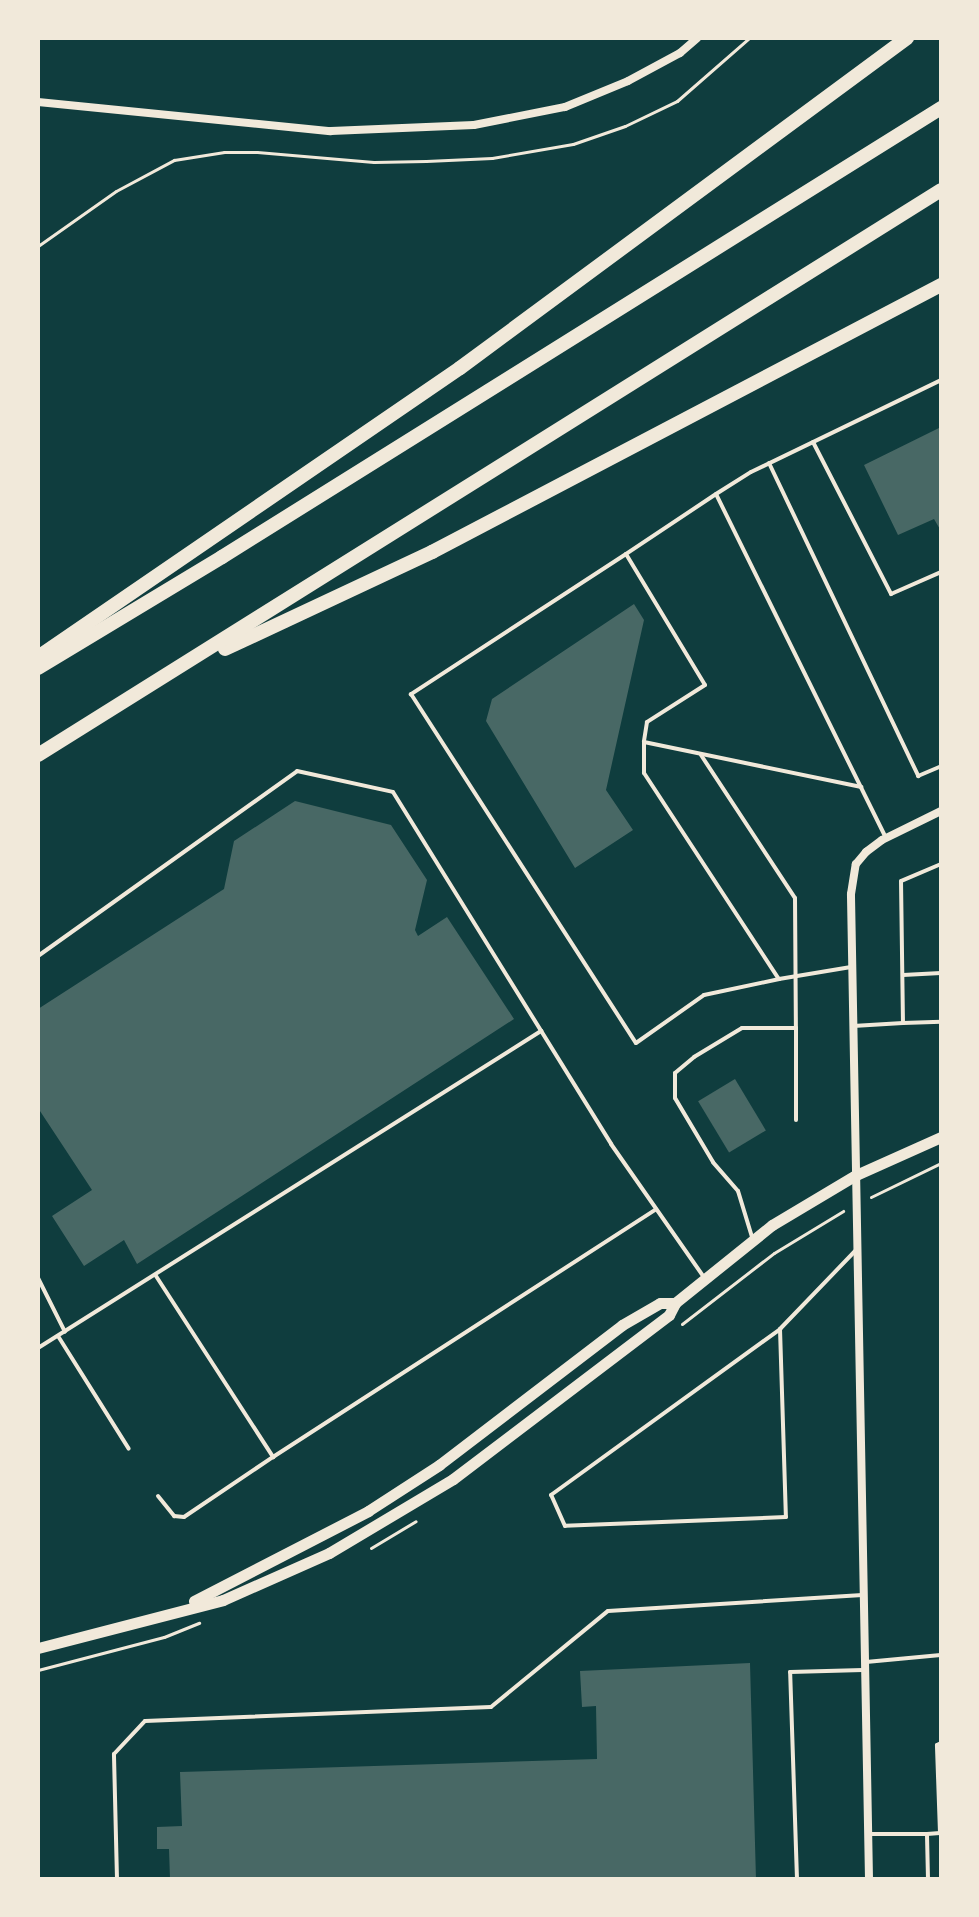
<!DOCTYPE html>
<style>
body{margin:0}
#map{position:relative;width:979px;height:1917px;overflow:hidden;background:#0f3d3e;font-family:Helvetica,sans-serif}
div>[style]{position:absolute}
.building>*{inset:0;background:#486865;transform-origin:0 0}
.path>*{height:3px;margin:-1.5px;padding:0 1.5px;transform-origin:1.5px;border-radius:1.5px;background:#f1e9da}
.service>*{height:4px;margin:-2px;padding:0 2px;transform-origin:2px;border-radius:2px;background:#f1e9da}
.minor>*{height:8px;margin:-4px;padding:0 4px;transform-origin:4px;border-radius:4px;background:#f1e9da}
.secondary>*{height:11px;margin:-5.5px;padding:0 5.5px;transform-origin:5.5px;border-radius:5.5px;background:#f1e9da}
.motorway>*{height:14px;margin:-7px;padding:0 7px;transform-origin:7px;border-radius:7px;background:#f1e9da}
span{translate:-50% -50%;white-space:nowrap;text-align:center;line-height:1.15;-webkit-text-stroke:6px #f1e9da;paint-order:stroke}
.frame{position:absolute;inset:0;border:40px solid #f1e9da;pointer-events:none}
</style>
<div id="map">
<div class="building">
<div style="clip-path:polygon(941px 427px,941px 531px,934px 519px,898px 535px,864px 465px)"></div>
<div style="clip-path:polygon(634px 604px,644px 620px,606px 790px,633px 830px,575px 868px,486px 721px,492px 699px)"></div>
<div style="clip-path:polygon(295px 801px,391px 825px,427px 880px,415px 930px,418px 936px,447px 917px,514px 1019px,137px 1264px,124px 1240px,84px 1266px,52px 1216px,92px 1190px,38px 1108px,38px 1009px,224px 889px,234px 841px)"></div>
<div style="left:735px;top:1079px;width:60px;height:43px;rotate:59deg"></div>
<div style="clip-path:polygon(750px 1663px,756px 1879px,170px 1879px,169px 1849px,157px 1849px,157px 1827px,182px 1826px,180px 1772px,597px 1759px,596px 1706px,582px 1707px,580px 1671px)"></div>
</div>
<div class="path">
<div style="left:38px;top:246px;width:95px;rotate:-35.2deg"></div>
<div style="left:116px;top:191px;width:66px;rotate:-28.1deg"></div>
<div style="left:174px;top:160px;width:51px;rotate:-9.1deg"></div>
<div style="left:224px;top:152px;width:33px"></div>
<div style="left:257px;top:152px;width:117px;rotate:4.9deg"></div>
<div style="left:374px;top:162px;width:52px;rotate:-1.1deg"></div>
<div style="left:426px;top:161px;width:66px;rotate:-2.6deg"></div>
<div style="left:492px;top:158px;width:82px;rotate:-9.8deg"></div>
<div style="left:573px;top:144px;width:55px;rotate:-19.1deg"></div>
<div style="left:625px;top:126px;width:58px;rotate:-25.7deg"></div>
<div style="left:677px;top:101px;width:96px;rotate:-41.2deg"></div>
<div style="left:871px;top:1197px;width:78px;rotate:-25.9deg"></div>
<div style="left:682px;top:1324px;width:116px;rotate:-37.7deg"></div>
<div style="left:774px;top:1253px;width:81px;rotate:-31.3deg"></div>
<div style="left:371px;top:1548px;width:52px;rotate:-31deg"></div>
<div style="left:38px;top:1670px;width:130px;rotate:-14.7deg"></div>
<div style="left:164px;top:1637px;width:38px;rotate:-22deg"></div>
</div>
<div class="service">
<div style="left:813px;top:442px;width:171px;rotate:62.8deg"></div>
<div style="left:891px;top:594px;width:55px;rotate:-23.7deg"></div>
<div style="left:769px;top:463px;width:347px;rotate:64.5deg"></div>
<div style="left:918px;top:776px;width:25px;rotate:-23deg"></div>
<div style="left:716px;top:494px;width:108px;rotate:146.3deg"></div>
<div style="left:626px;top:554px;width:153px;rotate:58.9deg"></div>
<div style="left:705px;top:685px;width:69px;rotate:147.5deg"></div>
<div style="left:647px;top:722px;width:20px;rotate:99deg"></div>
<div style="left:644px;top:742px;width:222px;rotate:11.7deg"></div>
<div style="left:626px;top:554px;width:257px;rotate:146.9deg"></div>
<div style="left:411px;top:694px;width:415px;rotate:57.2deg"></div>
<div style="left:636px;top:1043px;width:83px;rotate:-35.2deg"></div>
<div style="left:704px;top:995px;width:77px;rotate:-12deg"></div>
<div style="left:644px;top:742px;width:31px;rotate:90deg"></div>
<div style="left:644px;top:773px;width:246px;rotate:56.8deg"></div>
<div style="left:779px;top:979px;width:73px;rotate:-9.5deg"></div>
<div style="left:701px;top:755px;width:171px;rotate:56.7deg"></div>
<div style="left:795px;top:898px;width:130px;rotate:89.6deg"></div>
<div style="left:885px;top:836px;width:381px;rotate:-116.3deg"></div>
<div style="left:716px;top:494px;width:41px;rotate:-32.2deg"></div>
<div style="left:751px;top:472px;width:211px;rotate:-25.8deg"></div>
<div style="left:941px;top:864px;width:43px;rotate:157deg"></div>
<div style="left:901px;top:881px;width:142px;rotate:89.2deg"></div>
<div style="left:903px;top:1023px;width:38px;rotate:-2deg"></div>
<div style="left:38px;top:956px;width:318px;rotate:-35.5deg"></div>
<div style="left:297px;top:771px;width:98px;rotate:12.3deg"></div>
<div style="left:393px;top:792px;width:414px;rotate:58.2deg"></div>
<div style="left:611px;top:1144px;width:161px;rotate:55.1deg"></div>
<div style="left:903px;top:975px;width:38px;rotate:-3deg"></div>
<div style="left:853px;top:1026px;width:50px;rotate:-3.4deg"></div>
<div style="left:752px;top:1237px;width:48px;rotate:-106.9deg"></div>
<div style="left:738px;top:1191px;width:38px;rotate:-131deg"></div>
<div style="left:713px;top:1162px;width:74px;rotate:-120.7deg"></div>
<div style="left:675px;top:1098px;width:25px;rotate:-90deg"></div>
<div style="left:675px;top:1073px;width:25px;rotate:-40deg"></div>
<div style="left:694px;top:1057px;width:56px;rotate:-31.1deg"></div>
<div style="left:742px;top:1028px;width:54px"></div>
<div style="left:796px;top:1028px;width:92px;rotate:90deg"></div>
<div style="left:156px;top:1276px;width:216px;rotate:57.1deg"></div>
<div style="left:273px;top:1457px;width:456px;rotate:-32.9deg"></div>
<div style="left:38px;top:1278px;width:60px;rotate:63.4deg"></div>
<div style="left:780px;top:1329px;width:188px;rotate:88.2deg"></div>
<div style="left:786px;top:1517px;width:221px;rotate:177.7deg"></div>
<div style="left:565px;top:1526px;width:34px;rotate:-114deg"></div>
<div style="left:551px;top:1495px;width:283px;rotate:-35.9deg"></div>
<div style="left:780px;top:1329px;width:110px;rotate:-46.1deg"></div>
<div style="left:58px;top:1336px;width:133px;rotate:57.9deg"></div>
<div style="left:38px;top:1348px;width:595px;rotate:-32.22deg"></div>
<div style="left:158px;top:1496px;width:26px;rotate:51deg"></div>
<div style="left:174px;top:1516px;width:10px;rotate:6deg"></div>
<div style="left:184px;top:1517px;width:107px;rotate:-34deg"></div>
<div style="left:866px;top:1662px;width:75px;rotate:-5.3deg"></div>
<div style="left:870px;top:1834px;width:57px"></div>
<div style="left:117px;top:1879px;width:125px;rotate:-91.4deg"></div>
<div style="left:114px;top:1754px;width:45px;rotate:-46.8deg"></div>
<div style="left:145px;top:1721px;width:346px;rotate:-2.3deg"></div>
<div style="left:491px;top:1707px;width:151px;rotate:-39.4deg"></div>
<div style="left:608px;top:1611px;width:255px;rotate:-3.6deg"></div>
<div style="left:797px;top:1879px;width:207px;rotate:-91.9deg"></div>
<div style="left:790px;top:1672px;width:73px;rotate:-1.6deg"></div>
<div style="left:928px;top:1879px;width:45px;rotate:-91.3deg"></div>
<div style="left:927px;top:1834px;width:13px;rotate:-4deg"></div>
<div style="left:940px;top:1833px;width:88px;rotate:-92deg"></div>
<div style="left:937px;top:1745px;width:4px;rotate:-27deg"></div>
</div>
<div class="minor">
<div style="left:38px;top:102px;width:294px;rotate:5.7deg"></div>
<div style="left:331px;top:131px;width:143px;rotate:-2.4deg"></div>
<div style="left:474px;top:125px;width:93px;rotate:-11.2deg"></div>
<div style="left:565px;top:107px;width:68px;rotate:-22.4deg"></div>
<div style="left:628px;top:81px;width:59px;rotate:-28.3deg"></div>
<div style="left:680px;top:53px;width:23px;rotate:-41deg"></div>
<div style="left:869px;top:1879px;width:985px;rotate:-91.05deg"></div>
<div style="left:851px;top:894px;width:30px;rotate:-81deg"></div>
<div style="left:856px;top:864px;width:16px;rotate:-50deg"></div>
<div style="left:866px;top:852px;width:20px;rotate:-37deg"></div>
<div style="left:882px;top:840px;width:66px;rotate:-26.2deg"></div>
</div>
<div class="secondary">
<div style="left:194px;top:1601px;width:196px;rotate:-27.3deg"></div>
<div style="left:368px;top:1511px;width:85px;rotate:-32.9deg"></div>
<div style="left:439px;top:1465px;width:230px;rotate:-37.4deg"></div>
<div style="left:622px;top:1325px;width:44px;rotate:-30.1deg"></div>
<div style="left:660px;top:1303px;width:15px"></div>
<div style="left:38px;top:1648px;width:191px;rotate:-14.5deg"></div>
<div style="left:223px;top:1600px;width:116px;rotate:-23.9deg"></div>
<div style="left:329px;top:1553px;width:144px;rotate:-30.8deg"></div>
<div style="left:453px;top:1479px;width:271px;rotate:-37.2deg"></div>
<div style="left:669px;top:1315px;width:13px;rotate:-63deg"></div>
<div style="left:675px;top:1303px;width:124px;rotate:-38.8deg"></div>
<div style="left:772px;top:1225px;width:98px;rotate:-30.8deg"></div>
<div style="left:856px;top:1175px;width:93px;rotate:-24.1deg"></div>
</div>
<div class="motorway">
<div style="left:225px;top:649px;width:229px;rotate:-25.1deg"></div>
<div style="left:432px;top:552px;width:575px;rotate:-27.68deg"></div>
<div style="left:38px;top:657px;width:511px;rotate:-34.4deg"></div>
<div style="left:460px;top:368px;width:556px;rotate:-36.44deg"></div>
<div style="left:38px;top:668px;width:215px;rotate:-31.1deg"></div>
<div style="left:222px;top:557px;width:848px;rotate:-31.98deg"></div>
<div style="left:38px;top:755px;width:1065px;rotate:-32.03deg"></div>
</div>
<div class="frame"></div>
</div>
